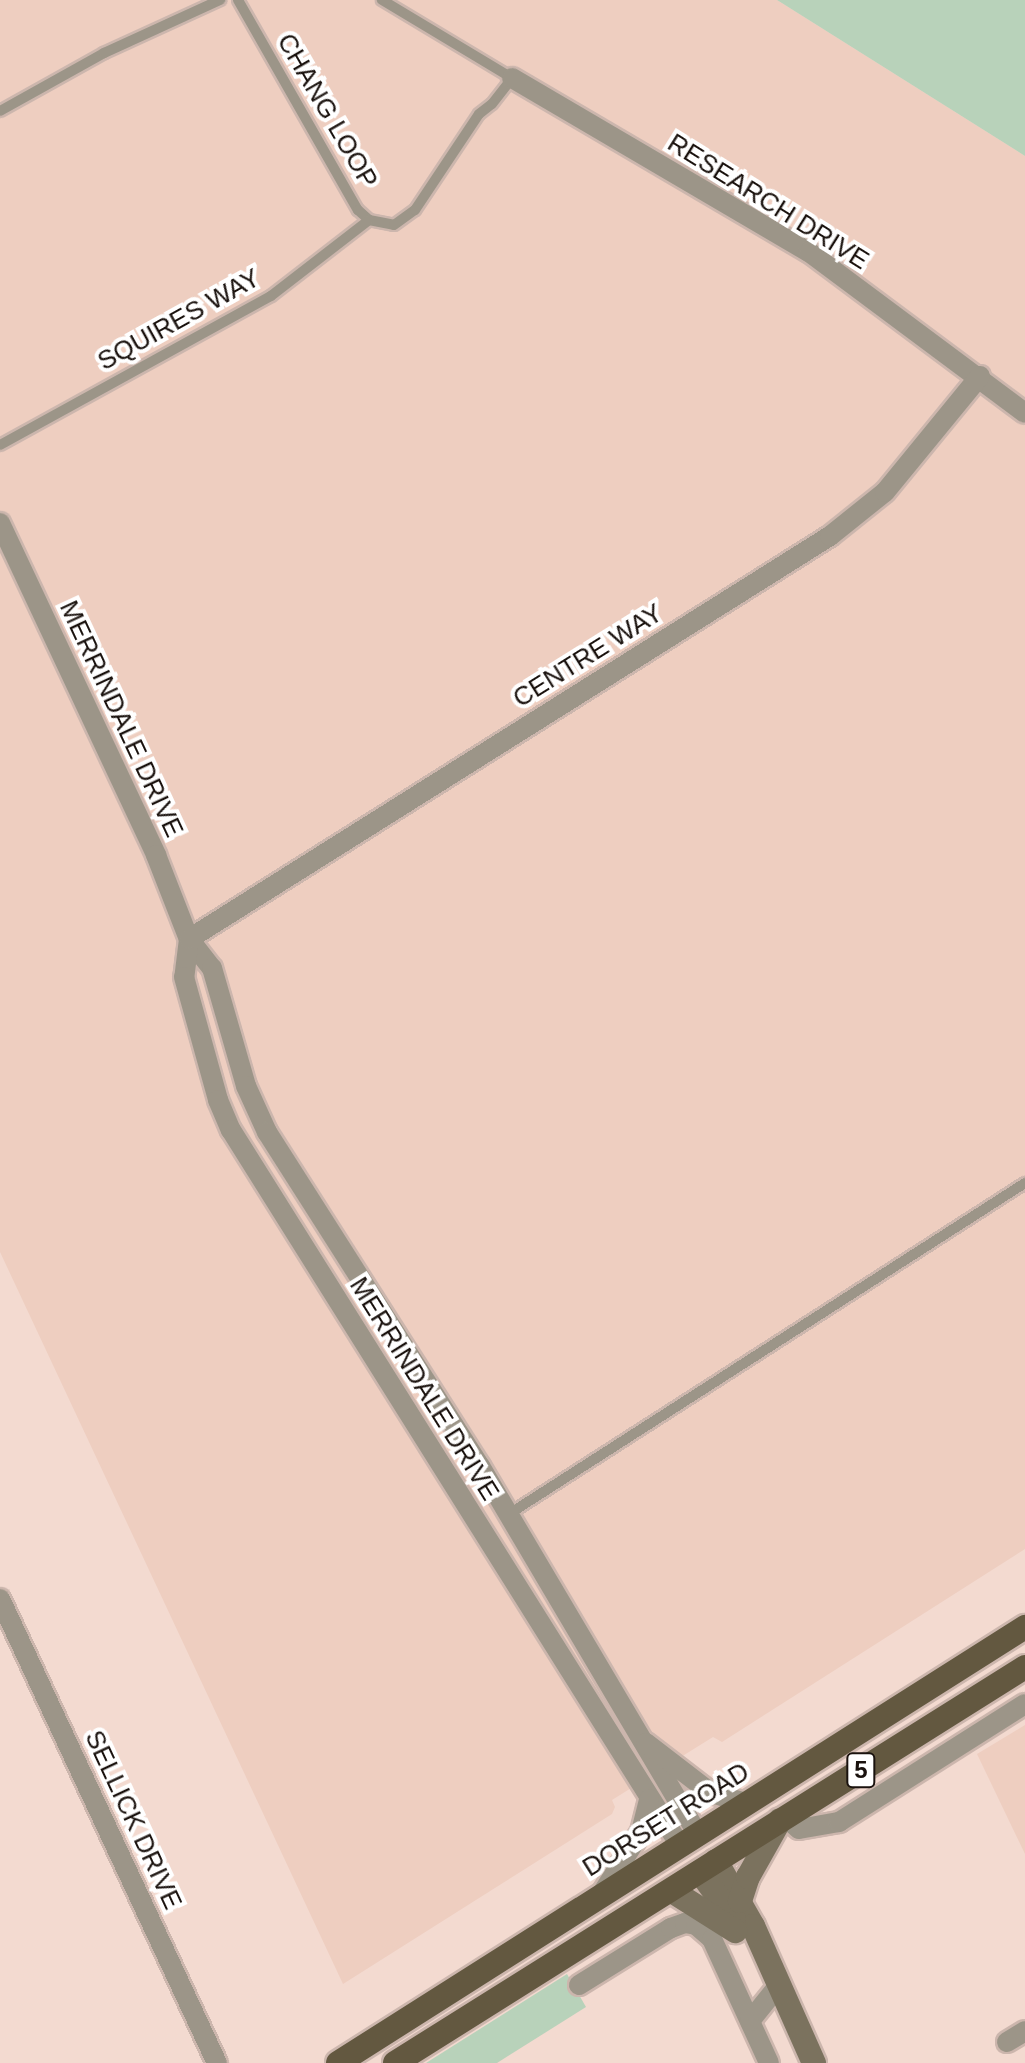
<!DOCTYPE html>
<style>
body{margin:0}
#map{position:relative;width:1025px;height:2063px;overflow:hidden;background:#f3dad0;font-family:Arial,sans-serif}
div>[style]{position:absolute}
.built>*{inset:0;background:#eecec0}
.green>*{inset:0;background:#b8d2ba}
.roads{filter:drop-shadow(2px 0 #ccb6ad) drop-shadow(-2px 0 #ccb6ad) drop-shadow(0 2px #ccb6ad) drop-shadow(0 -2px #ccb6ad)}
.lane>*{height:10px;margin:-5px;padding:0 5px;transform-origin:5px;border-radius:5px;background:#9c9588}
.street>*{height:20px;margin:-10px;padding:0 10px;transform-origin:10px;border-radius:10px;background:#9c9588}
.secondary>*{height:24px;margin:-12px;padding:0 12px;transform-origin:12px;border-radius:12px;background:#7b725e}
.primary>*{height:24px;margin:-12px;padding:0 12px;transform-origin:12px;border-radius:12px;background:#635840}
span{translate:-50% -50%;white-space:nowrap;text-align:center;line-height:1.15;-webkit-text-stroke:8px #fff;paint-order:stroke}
.shield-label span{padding:2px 6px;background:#fff;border:2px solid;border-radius:6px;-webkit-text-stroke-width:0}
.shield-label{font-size:24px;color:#1a120e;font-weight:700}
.street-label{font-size:26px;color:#1a120e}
</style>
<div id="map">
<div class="built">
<div style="clip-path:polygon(0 0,777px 0,1025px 156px,1025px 1549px,722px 1742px,713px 1737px,612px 1800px,615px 1807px,612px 1814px,343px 1984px,0 1252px)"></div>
<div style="clip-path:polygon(1025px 1725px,1025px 1854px,977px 1754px)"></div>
</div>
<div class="green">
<div style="clip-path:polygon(777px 0,1025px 0,1025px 156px)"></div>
<div style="clip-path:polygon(567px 1974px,586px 2007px,497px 2063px,426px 2063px)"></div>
</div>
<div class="roads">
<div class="lane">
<div style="left:238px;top:0;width:242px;rotate:60.3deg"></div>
<div style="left:358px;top:210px;width:15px;rotate:42deg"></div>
<div style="left:369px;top:220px;width:25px;rotate:11deg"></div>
<div style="left:394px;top:225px;width:26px;rotate:-36deg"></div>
<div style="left:415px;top:210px;width:115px;rotate:-56.3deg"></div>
<div style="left:479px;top:114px;width:16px;rotate:-38deg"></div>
<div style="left:492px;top:104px;width:33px;rotate:-52deg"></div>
<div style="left:512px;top:78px;width:152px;rotate:-149deg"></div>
<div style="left:0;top:111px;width:119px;rotate:-29.1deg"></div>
<div style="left:104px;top:53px;width:128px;rotate:-24.6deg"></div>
<div style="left:0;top:445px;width:309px;rotate:-28.8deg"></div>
<div style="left:271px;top:296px;width:124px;rotate:-37.8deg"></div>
<div style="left:509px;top:1514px;width:613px;rotate:-32.68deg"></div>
</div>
<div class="street">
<div style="left:512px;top:78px;width:344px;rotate:30.4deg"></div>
<div style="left:809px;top:252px;width:269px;rotate:36.7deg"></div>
<div style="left:0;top:523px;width:367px;rotate:64.8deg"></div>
<div style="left:156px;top:855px;width:90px;rotate:68.6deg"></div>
<div style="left:189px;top:939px;width:37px;rotate:52deg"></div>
<div style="left:212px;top:968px;width:123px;rotate:73.9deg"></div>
<div style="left:246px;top:1086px;width:51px;rotate:65.5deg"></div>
<div style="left:267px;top:1132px;width:396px;rotate:57.5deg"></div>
<div style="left:480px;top:1466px;width:426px;rotate:59.4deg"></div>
<div style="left:189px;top:939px;width:38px;rotate:97deg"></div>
<div style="left:184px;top:977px;width:128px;rotate:74.5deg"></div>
<div style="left:218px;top:1100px;width:33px;rotate:67deg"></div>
<div style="left:231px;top:1130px;width:843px;rotate:57.89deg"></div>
<div style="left:189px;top:939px;width:757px;rotate:-32.16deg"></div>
<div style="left:830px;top:536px;width:70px;rotate:-38.7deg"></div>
<div style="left:885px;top:492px;width:150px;rotate:-50.7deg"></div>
<div style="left:0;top:1599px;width:512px;rotate:64.94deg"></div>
<div style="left:646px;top:1743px;width:82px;rotate:37.6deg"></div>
<div style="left:711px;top:1793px;width:35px;rotate:16deg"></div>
<div style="left:785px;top:1817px;width:18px;rotate:41deg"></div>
<div style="left:799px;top:1829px;width:41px;rotate:-9.9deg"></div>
<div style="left:839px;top:1822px;width:220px;rotate:-32.4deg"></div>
<div style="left:601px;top:1895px;width:75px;rotate:-57.6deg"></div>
<div style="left:641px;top:1832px;width:34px;rotate:-76deg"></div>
<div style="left:579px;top:1985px;width:108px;rotate:-31.8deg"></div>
<div style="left:671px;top:1928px;width:15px;rotate:-20deg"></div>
<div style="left:685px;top:1923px;width:11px;rotate:10deg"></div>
<div style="left:696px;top:1925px;width:21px;rotate:41deg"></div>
<div style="left:712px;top:1939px;width:136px;rotate:65.3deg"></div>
<div style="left:750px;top:2021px;width:45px;rotate:-51.3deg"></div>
<div style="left:1007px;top:2042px;width:21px;rotate:-31deg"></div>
</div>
<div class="secondary">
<div style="left:716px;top:1861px;width:75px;rotate:60.4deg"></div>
<div style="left:753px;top:1926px;width:150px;rotate:66deg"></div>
<div style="left:700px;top:1872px;width:58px;rotate:54.1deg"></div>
<div style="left:672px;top:1891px;width:75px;rotate:32.4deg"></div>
<div style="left:740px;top:1901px;width:25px;rotate:-72deg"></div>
<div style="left:748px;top:1877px;width:65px;rotate:-60.7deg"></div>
</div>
<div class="primary">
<div style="left:338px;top:2063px;width:814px;rotate:-32.4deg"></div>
<div style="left:395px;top:2063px;width:744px;rotate:-32.15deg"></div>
</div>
</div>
<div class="shield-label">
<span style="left:861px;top:1770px">5</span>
</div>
<div class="street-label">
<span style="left:327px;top:111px;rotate:60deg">CHANG LOOP</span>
<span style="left:768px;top:202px;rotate:32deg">RESEARCH DRIVE</span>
<span style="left:179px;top:320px;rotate:-29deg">SQUIRES WAY</span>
<span style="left:588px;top:656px;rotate:-32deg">CENTRE WAY</span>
<span style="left:121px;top:719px;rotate:65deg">MERRINDALE DRIVE</span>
<span style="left:424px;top:1389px;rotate:58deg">MERRINDALE DRIVE</span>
<span style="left:133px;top:1820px;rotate:65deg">SELLICK DRIVE</span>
<span style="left:666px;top:1820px;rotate:-32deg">DORSET ROAD</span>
</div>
</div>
